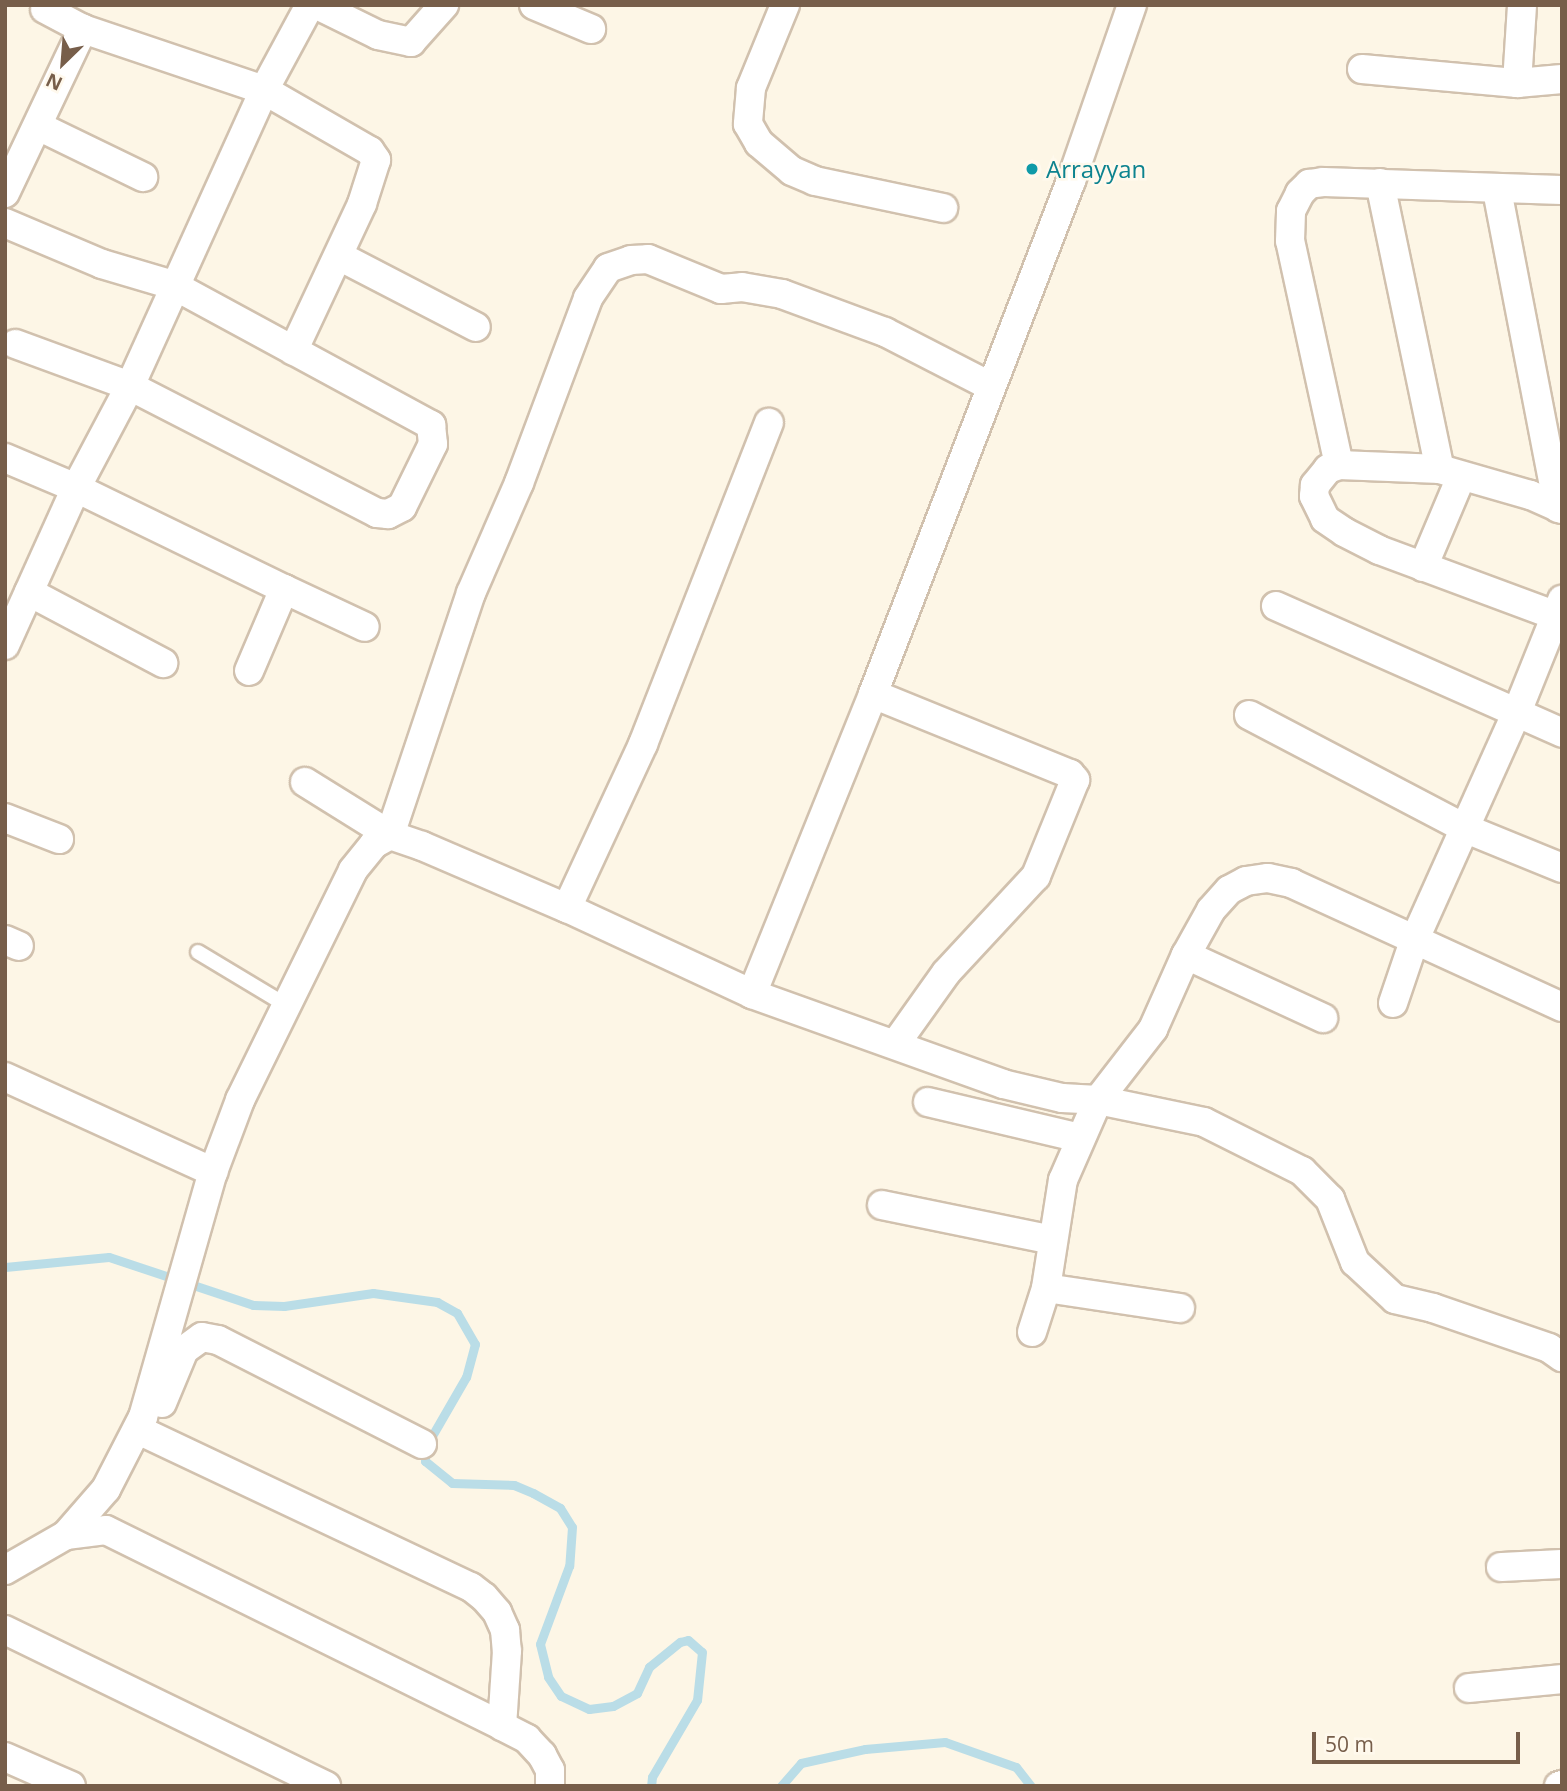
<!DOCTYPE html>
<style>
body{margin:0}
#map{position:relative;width:1567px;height:1791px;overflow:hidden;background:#fdf6e6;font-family:"Open Sans",sans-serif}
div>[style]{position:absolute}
.stream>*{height:9px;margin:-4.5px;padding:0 4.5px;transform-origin:4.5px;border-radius:4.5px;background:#badde7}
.roads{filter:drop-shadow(2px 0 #d1c1ae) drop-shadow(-2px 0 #d1c1ae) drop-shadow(0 2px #d1c1ae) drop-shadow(0 -2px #d1c1ae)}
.service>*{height:14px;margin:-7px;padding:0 7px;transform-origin:7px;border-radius:7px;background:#fff}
.minor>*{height:28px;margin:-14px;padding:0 14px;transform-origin:14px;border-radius:14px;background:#fff}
.dots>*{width:19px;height:19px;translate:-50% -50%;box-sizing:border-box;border:4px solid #fff9ed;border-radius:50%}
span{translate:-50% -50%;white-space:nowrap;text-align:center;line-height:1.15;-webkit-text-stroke:5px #fff9ed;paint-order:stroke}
.culture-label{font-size:24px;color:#0d838f}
.left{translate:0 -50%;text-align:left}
.frame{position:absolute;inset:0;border:7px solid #775e4a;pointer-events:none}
.north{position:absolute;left:28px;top:28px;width:70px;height:70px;-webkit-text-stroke:5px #fff9ed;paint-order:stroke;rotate:205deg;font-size:19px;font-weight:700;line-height:28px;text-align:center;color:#775e4a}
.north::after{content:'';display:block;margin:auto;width:24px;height:32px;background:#775e4a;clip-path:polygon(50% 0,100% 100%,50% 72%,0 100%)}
.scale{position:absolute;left:1312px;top:1732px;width:208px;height:32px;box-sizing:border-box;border:4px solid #775e4a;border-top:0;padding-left:9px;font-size:21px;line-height:24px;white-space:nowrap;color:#775e4a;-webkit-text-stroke:5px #fff9ed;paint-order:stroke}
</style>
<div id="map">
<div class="stream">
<div style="left:5px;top:1267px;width:104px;rotate:-5.5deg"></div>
<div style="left:109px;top:1257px;width:152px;rotate:18.4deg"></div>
<div style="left:253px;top:1305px;width:31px;rotate:2deg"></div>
<div style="left:284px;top:1306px;width:90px;rotate:-8.3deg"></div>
<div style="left:373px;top:1293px;width:65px;rotate:8deg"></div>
<div style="left:437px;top:1302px;width:23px;rotate:29deg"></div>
<div style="left:457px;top:1313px;width:36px;rotate:60deg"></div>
<div style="left:475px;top:1344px;width:34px;rotate:105deg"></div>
<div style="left:466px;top:1377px;width:82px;rotate:120deg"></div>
<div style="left:425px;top:1448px;width:13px;rotate:90deg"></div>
<div style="left:425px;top:1461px;width:35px;rotate:39deg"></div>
<div style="left:452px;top:1483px;width:62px;rotate:1.8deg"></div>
<div style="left:514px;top:1485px;width:21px;rotate:23deg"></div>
<div style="left:533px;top:1493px;width:31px;rotate:29deg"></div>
<div style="left:560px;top:1508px;width:22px;rotate:58deg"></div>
<div style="left:572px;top:1527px;width:39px;rotate:94deg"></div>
<div style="left:569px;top:1566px;width:83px;rotate:110.4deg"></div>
<div style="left:540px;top:1644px;width:34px;rotate:76deg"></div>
<div style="left:548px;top:1677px;width:23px;rotate:56deg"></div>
<div style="left:561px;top:1696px;width:31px;rotate:25deg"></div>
<div style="left:589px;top:1709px;width:24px;rotate:-7deg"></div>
<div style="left:613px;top:1706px;width:27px;rotate:-28deg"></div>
<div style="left:637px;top:1693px;width:29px;rotate:-65deg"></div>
<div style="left:649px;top:1667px;width:40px;rotate:-39deg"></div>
<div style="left:680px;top:1642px;width:8px;rotate:-14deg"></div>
<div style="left:688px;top:1640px;width:18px;rotate:41deg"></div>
<div style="left:702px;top:1652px;width:48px;rotate:95.9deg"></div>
<div style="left:697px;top:1700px;width:89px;rotate:120.3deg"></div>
<div style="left:652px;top:1777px;width:9px;rotate:96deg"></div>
<div style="left:781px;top:1786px;width:30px;rotate:-49deg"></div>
<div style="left:801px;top:1763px;width:66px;rotate:-12.3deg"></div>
<div style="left:865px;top:1749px;width:80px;rotate:-5deg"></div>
<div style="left:945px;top:1742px;width:75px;rotate:19.4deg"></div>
<div style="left:1016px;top:1767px;width:24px;rotate:52deg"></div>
</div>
<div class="roads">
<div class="service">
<div style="left:198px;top:952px;width:103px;rotate:31.1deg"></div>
</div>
<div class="minor">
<div style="left:317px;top:5px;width:68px;rotate:26.2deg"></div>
<div style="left:378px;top:35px;width:34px;rotate:12deg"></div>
<div style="left:411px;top:42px;width:50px;rotate:-48.3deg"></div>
<div style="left:534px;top:5px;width:62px;rotate:22.8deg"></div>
<div style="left:785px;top:5px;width:90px;rotate:112.3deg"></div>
<div style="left:751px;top:88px;width:36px;rotate:95deg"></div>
<div style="left:748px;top:124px;width:22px;rotate:60deg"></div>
<div style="left:759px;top:143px;width:43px;rotate:40.3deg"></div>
<div style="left:792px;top:171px;width:25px;rotate:23deg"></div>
<div style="left:815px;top:181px;width:131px;rotate:11.9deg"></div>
<div style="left:45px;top:9px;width:43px;rotate:27.8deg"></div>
<div style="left:1362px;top:69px;width:156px;rotate:5.2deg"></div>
<div style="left:1517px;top:83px;width:78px;rotate:-86.3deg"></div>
<div style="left:1517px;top:83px;width:45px;rotate:-5.1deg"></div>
<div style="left:38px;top:126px;width:117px;rotate:25.9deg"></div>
<div style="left:1380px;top:183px;width:292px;rotate:78.2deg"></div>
<div style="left:1497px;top:190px;width:324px;rotate:79.1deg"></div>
<div style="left:5px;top:193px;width:182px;rotate:-64.6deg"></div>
<div style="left:83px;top:29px;width:191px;rotate:18.6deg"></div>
<div style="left:264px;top:90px;width:122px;rotate:29.9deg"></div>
<div style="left:370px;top:151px;width:11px;rotate:56deg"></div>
<div style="left:376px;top:160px;width:46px;rotate:107.7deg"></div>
<div style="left:362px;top:204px;width:162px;rotate:115.1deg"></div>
<div style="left:5px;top:223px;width:105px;rotate:22.9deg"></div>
<div style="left:102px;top:264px;width:74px;rotate:16.5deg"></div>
<div style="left:173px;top:285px;width:294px;rotate:28.5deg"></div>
<div style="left:431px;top:425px;width:19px;rotate:84deg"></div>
<div style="left:433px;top:444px;width:70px;rotate:116.2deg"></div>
<div style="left:402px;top:507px;width:16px;rotate:153deg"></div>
<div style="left:388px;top:514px;width:11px;rotate:-175deg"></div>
<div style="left:377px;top:513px;width:278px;rotate:-152.8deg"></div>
<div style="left:130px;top:386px;width:122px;rotate:-159.9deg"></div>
<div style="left:339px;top:256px;width:154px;rotate:27.4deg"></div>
<div style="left:5px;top:458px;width:77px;rotate:22.9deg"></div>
<div style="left:76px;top:488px;width:231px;rotate:25.9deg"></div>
<div style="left:284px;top:589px;width:89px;rotate:113.1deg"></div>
<div style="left:1339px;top:465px;width:229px;rotate:-102.3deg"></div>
<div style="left:1290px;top:241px;width:30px;rotate:-88deg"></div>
<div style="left:1291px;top:211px;width:20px;rotate:-63deg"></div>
<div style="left:1300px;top:193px;width:13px;rotate:-45deg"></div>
<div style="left:1309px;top:184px;width:14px;rotate:-8deg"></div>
<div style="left:1323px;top:182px;width:239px;rotate:1.9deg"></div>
<div style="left:1562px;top:509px;width:35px;rotate:-156deg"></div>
<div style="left:1530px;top:495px;width:94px;rotate:-163.9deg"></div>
<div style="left:1440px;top:469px;width:101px;rotate:-177.7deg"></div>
<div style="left:1339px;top:465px;width:12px;rotate:160deg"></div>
<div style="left:1328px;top:469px;width:21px;rotate:129deg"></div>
<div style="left:1315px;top:485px;width:11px;rotate:95deg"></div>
<div style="left:1314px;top:496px;width:25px;rotate:64deg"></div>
<div style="left:1325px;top:519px;width:23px;rotate:34deg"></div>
<div style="left:1344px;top:532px;width:39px;rotate:27deg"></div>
<div style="left:1379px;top:550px;width:195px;rotate:20.4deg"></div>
<div style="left:1423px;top:567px;width:98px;rotate:-67.1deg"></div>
<div style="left:284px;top:589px;width:89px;rotate:25.1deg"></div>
<div style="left:29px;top:592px;width:152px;rotate:27.9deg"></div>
<div style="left:1276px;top:606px;width:313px;rotate:23.9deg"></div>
<div style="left:5px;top:645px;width:172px;rotate:-65.7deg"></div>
<div style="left:76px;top:488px;width:115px;rotate:-62.1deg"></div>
<div style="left:130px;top:386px;width:325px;rotate:-65.6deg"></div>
<div style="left:264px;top:90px;width:97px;rotate:-61.6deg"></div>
<div style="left:873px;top:694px;width:213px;rotate:22.1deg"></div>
<div style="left:1070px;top:774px;width:8px;rotate:50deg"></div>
<div style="left:1075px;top:780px;width:104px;rotate:112.1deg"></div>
<div style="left:1036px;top:876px;width:132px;rotate:132.9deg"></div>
<div style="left:946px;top:973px;width:86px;rotate:125.5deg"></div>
<div style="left:1249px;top:715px;width:243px;rotate:27.7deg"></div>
<div style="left:1464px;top:828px;width:106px;rotate:22.2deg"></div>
<div style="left:305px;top:782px;width:100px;rotate:31.9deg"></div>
<div style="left:390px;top:835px;width:255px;rotate:-71.5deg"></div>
<div style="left:471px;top:593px;width:120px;rotate:-66.4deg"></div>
<div style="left:519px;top:483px;width:197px;rotate:-69.5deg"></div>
<div style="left:588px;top:298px;width:36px;rotate:-56deg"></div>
<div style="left:608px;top:268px;width:24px;rotate:-19deg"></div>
<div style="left:631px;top:260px;width:17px;rotate:-3deg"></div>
<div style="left:648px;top:259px;width:79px;rotate:22.3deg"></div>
<div style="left:721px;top:289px;width:21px;rotate:-5deg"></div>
<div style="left:742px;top:287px;width:41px;rotate:9.9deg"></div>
<div style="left:782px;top:294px;width:110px;rotate:20.3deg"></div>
<div style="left:885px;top:332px;width:118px;rotate:27.2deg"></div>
<div style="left:5px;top:818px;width:58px;rotate:21.3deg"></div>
<div style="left:567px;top:908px;width:181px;rotate:-65.1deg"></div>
<div style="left:643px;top:744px;width:345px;rotate:-68.6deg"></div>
<div style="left:5px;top:940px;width:15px;rotate:23deg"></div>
<div style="left:1186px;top:955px;width:151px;rotate:24.7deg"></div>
<div style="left:752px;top:994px;width:267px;rotate:19.7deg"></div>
<div style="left:1003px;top:1084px;width:61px;rotate:13.3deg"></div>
<div style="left:1062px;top:1098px;width:36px;rotate:3deg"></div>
<div style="left:1098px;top:1100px;width:90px;rotate:-52.2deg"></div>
<div style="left:1153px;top:1029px;width:81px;rotate:-66deg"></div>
<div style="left:1186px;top:955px;width:51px;rotate:-60.9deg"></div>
<div style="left:1211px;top:910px;width:27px;rotate:-48deg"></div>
<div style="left:1229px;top:890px;width:19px;rotate:-28deg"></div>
<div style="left:1246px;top:881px;width:22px;rotate:-8deg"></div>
<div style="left:1268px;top:878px;width:24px;rotate:12deg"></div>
<div style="left:1291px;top:883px;width:298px;rotate:24.6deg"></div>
<div style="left:1393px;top:1003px;width:65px;rotate:-71.3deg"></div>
<div style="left:1414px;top:941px;width:251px;rotate:-65.8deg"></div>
<div style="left:1517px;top:712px;width:121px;rotate:-68.1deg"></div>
<div style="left:5px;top:1077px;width:229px;rotate:24.5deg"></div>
<div style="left:928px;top:1102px;width:156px;rotate:13.3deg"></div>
<div style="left:882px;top:1205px;width:174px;rotate:11.6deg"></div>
<div style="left:1180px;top:1308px;width:135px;rotate:-171.5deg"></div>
<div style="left:1046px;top:1288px;width:109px;rotate:-81.1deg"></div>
<div style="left:1063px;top:1180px;width:87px;rotate:-66.4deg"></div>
<div style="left:1098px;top:1100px;width:108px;rotate:11.7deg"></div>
<div style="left:1204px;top:1122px;width:110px;rotate:26.6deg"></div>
<div style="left:1302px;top:1171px;width:40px;rotate:45deg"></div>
<div style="left:1330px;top:1199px;width:68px;rotate:68.4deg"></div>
<div style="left:1355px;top:1262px;width:54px;rotate:42.8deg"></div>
<div style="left:1395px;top:1299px;width:39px;rotate:13deg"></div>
<div style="left:1433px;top:1308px;width:123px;rotate:19deg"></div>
<div style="left:1549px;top:1348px;width:16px;rotate:35deg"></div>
<div style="left:1032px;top:1332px;width:46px;rotate:-72.3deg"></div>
<div style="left:162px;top:1403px;width:57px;rotate:-67.5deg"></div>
<div style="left:184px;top:1350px;width:22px;rotate:-36deg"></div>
<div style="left:202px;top:1337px;width:16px;rotate:11deg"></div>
<div style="left:218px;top:1340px;width:229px;rotate:27deg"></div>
<div style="left:149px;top:1435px;width:356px;rotate:25.3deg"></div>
<div style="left:471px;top:1587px;width:16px;rotate:38deg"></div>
<div style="left:484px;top:1597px;width:20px;rotate:49deg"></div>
<div style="left:497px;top:1612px;width:20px;rotate:66deg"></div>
<div style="left:505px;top:1630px;width:21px;rotate:85deg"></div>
<div style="left:507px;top:1651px;width:75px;rotate:93.8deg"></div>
<div style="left:66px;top:1535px;width:40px;rotate:-7.1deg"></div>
<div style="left:106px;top:1530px;width:442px;rotate:26.3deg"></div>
<div style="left:502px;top:1726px;width:28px;rotate:27deg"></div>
<div style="left:527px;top:1739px;width:22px;rotate:47deg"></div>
<div style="left:542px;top:1755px;width:17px;rotate:62deg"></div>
<div style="left:550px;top:1770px;width:16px;rotate:90deg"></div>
<div style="left:1501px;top:1567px;width:61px;rotate:-2.8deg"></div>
<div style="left:5px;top:1570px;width:70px;rotate:-29.8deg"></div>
<div style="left:66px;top:1535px;width:61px;rotate:-49deg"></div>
<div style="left:106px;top:1489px;width:81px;rotate:-62.8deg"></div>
<div style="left:143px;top:1417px;width:255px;rotate:-74.1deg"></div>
<div style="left:213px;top:1172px;width:77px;rotate:-69.4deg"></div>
<div style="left:240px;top:1100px;width:256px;rotate:-63.8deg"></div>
<div style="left:353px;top:870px;width:33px;rotate:-51deg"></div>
<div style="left:374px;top:844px;width:18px;rotate:-29deg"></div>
<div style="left:390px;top:835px;width:34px;rotate:19deg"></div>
<div style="left:422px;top:846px;width:158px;rotate:23.2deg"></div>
<div style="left:567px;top:908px;width:204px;rotate:24.9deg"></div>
<div style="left:752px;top:994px;width:323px;rotate:-68deg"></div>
<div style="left:873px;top:694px;width:550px;rotate:-68.9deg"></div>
<div style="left:1071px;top:181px;width:186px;rotate:-70.9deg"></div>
<div style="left:5px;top:1630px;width:357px;rotate:25.9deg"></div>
<div style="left:1469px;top:1688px;width:93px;rotate:-5.5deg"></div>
<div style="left:5px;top:1757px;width:72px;rotate:23.7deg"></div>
<div style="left:1559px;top:1786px;width:3px;rotate:-18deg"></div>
</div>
</div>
<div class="dots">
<div style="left:1032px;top:169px;background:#0f9aa8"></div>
</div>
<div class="culture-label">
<span class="left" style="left:1046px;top:169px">Arrayyan</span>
</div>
<div class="frame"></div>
<div class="north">N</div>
<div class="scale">50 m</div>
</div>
